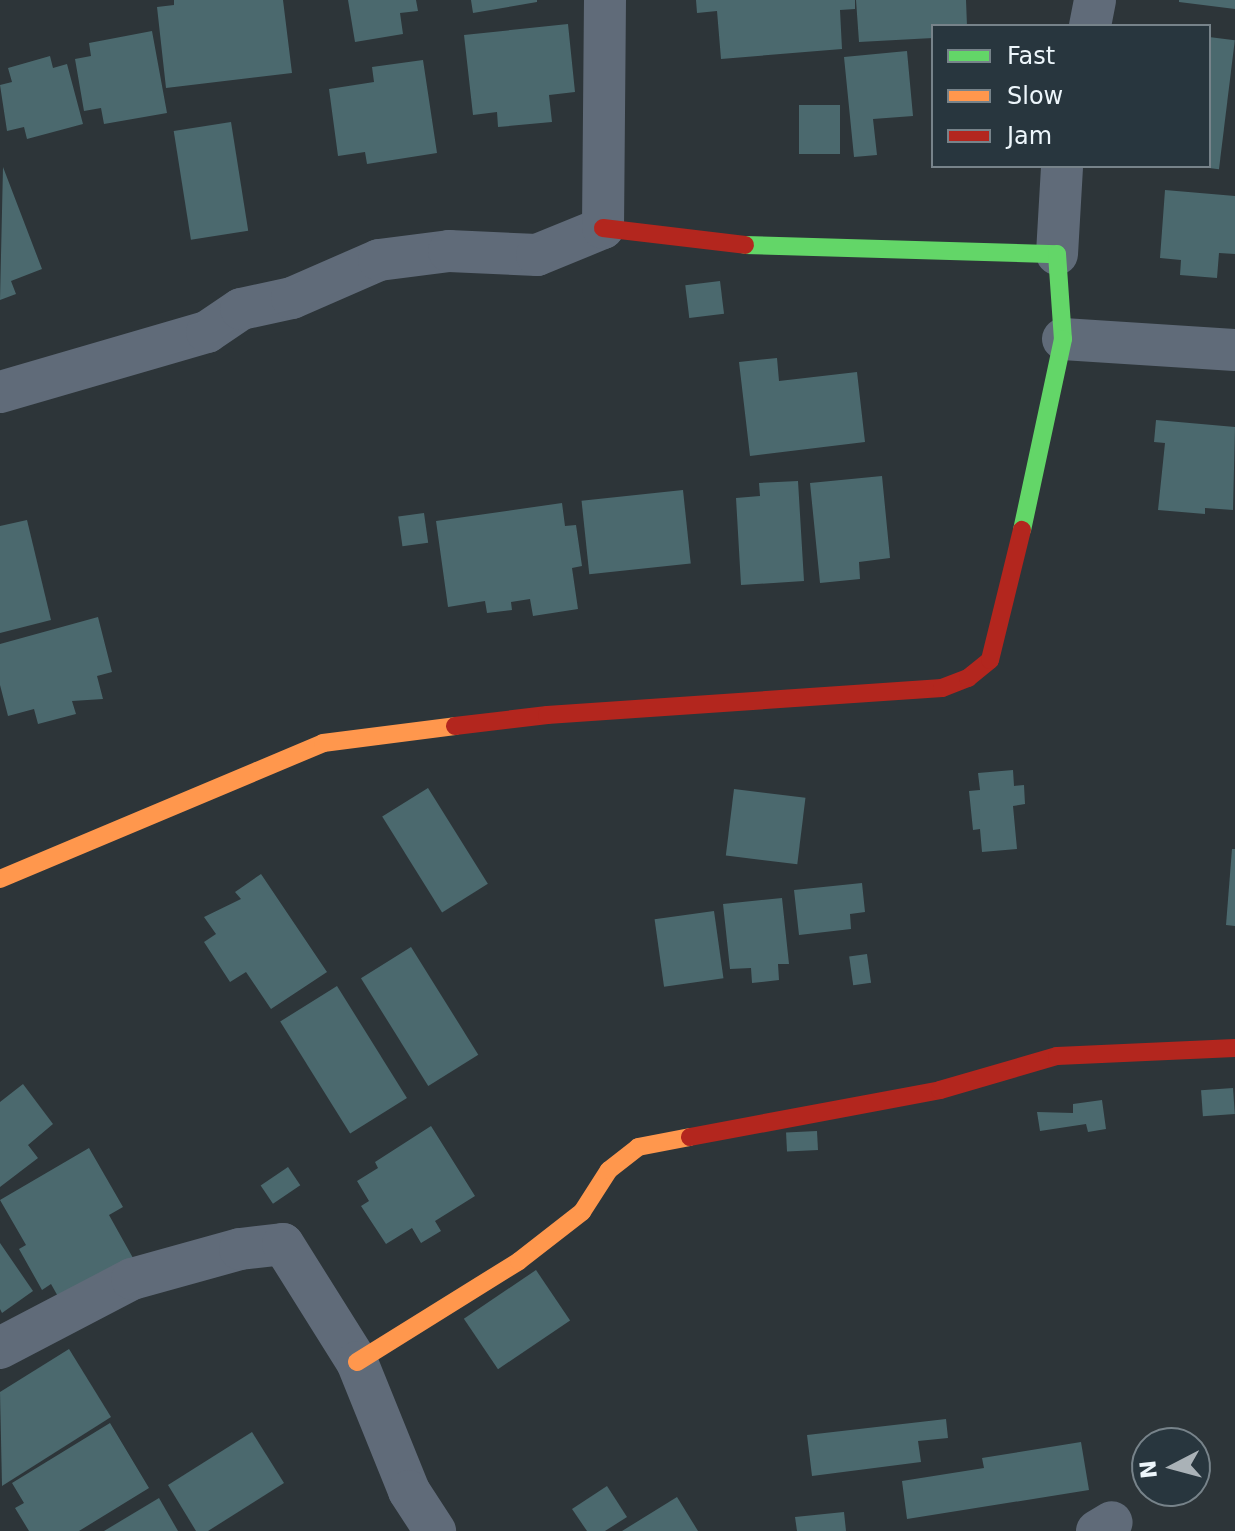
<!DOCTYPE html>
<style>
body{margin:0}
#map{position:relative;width:1235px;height:1531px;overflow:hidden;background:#2d3539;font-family:"DejaVu Sans",sans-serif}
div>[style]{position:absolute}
.building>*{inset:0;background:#4b696e;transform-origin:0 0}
.street>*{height:42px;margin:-21px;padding:0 21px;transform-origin:21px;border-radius:21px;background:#606b79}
.fast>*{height:18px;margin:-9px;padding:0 9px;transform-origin:9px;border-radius:9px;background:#63d668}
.slow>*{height:18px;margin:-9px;padding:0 9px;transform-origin:9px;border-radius:9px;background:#ff974d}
.jam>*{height:18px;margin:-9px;padding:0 9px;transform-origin:9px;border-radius:9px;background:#b3261e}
span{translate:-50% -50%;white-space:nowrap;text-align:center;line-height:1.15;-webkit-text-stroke:8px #28363e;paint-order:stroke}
.legend{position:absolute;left:931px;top:24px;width:280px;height:144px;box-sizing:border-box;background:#28363e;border:2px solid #77838a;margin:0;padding:10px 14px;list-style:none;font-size:24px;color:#edf6fb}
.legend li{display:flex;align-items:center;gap:16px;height:40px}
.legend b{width:40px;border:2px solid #77838a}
.north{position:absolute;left:1131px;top:1427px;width:80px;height:80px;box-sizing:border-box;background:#28363e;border:2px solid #77838a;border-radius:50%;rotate:264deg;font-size:22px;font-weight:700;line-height:32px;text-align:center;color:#edf6fb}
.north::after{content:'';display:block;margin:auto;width:28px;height:36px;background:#aab2b7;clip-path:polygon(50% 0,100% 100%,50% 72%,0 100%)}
</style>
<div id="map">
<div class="building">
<div style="clip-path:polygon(174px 0,283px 0,292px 73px,166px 88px,157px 7px,174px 5px)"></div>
<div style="clip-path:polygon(348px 0,416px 0,418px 11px,400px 13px,403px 34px,355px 42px)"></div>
<div style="clip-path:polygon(471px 0,537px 0,537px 2px,473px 13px)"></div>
<div style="clip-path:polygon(696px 0,855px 0,855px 9px,840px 10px,842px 49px,721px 59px,717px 11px,697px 13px)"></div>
<div style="clip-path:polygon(856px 0,966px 0,967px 26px,933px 26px,933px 38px,859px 42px)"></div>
<div style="clip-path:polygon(1179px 0,1235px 0,1235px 9px,1179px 2px)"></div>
<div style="clip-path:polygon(568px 24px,575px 92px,549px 95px,552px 122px,498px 127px,497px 112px,473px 115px,464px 35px)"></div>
<div style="clip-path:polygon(152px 31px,167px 113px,104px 124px,101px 108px,84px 111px,75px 59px,91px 56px,89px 43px)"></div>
<div style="left:1209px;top:37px;width:26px;height:130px;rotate:7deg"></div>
<div style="clip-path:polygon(907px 51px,913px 116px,873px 119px,877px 155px,854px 157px,844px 57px)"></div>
<div style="clip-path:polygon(50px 56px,53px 68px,67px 64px,83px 124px,27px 139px,24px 127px,7px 131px,0 85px,12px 82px,8px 68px)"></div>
<div style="clip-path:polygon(423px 60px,437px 153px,367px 164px,365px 152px,338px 156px,329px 89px,374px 82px,372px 67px)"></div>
<div style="left:799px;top:105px;width:41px;height:49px"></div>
<div style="left:231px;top:122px;width:110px;height:58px;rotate:81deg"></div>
<div style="clip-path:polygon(3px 167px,42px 269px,11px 281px,16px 294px,0 300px)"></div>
<div style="clip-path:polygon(1165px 190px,1235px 196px,1235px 254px,1219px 253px,1217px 278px,1180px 275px,1181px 260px,1160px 258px)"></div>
<div style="left:720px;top:281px;width:33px;height:35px;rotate:83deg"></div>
<div style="clip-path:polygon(777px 358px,779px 381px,857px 372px,865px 442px,750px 456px,739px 362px)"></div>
<div style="clip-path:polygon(1156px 420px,1235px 427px,1233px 510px,1205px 508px,1205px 514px,1158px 510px,1165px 443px,1154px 442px)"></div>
<div style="clip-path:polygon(882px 476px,890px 558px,859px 562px,860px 579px,820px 583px,810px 483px)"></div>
<div style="clip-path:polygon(798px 481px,804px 581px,741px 585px,736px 498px,760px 496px,759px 483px)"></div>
<div style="left:683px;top:490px;width:74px;height:102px;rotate:84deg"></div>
<div style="clip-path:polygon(562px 503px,565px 526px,576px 525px,582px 566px,572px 568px,578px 609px,533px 616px,530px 599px,511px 602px,512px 610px,487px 613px,485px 601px,448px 607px,436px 521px)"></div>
<div style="left:424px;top:513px;width:30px;height:26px;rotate:82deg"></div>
<div style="clip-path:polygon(27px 520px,51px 620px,0 633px,0 526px)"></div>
<div style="clip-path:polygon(98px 617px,112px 672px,97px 676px,103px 699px,72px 701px,76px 714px,38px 724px,34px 709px,8px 716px,0 685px,0 644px)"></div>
<div style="clip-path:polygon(1013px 770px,1014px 786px,1024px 785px,1025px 804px,1013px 806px,1017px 849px,982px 852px,980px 829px,973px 830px,969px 791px,980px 790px,978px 773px)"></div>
<div style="left:428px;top:788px;width:113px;height:54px;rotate:58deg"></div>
<div style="left:734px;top:789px;width:72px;height:67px;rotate:7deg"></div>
<div style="clip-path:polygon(1232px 849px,1235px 849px,1235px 926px,1226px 925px)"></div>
<div style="clip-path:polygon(261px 874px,327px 972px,271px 1009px,246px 972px,230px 982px,204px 942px,216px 934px,204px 917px,241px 899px,235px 892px)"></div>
<div style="clip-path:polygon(862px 883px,865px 912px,850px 914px,851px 929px,799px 935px,794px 890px)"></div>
<div style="clip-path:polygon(782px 898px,789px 964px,778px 964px,779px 980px,752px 983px,751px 968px,730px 969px,723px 904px)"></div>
<div style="left:714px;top:911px;width:68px;height:60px;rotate:82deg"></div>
<div style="left:411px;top:947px;width:127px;height:59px;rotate:58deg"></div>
<div style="left:867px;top:954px;width:29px;height:18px;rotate:82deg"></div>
<div style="left:337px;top:986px;width:132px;height:67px;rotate:58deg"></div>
<div style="clip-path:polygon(23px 1084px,53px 1124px,28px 1145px,38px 1158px,0 1187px,0 1102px)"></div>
<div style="left:1233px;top:1088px;width:26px;height:32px;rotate:86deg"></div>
<div style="clip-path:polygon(1102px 1100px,1106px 1129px,1088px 1132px,1086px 1124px,1040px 1131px,1037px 1112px,1073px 1113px,1073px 1104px)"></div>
<div style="clip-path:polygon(431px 1126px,475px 1196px,435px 1221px,441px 1231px,421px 1243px,412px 1228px,386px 1244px,361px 1206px,369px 1201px,357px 1181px,378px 1168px,375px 1162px)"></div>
<div style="left:817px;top:1131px;width:19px;height:31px;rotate:87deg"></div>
<div style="clip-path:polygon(89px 1148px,123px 1207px,109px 1215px,133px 1258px,60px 1300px,51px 1284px,42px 1290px,19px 1249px,26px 1245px,0 1200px)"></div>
<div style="left:288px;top:1167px;width:22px;height:33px;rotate:56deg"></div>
<div style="clip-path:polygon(0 1243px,33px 1291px,2px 1313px,0 1309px)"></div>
<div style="left:536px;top:1270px;width:61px;height:87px;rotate:56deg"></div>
<div style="clip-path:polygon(69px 1349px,111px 1417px,2px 1486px,0 1392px)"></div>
<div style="clip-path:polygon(946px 1419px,948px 1438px,918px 1441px,921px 1462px,812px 1476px,807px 1435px)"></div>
<div style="clip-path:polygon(110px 1423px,149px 1488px,79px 1531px,29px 1531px,15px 1508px,24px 1503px,12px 1483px)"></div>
<div style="clip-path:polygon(252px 1432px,284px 1483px,208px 1531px,196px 1531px,168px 1485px)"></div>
<div style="clip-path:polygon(1081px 1442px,1089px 1490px,907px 1519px,902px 1481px,984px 1468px,982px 1458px)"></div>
<div style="clip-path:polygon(607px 1486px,627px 1517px,605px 1531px,587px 1531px,572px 1509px)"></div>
<div style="clip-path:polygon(677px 1497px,698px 1531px,622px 1531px)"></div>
<div style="clip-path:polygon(159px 1498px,178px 1531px,104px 1531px)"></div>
<div style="clip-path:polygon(844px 1512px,846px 1531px,797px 1531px,795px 1517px)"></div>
</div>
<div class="street">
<div style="left:1090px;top:26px;width:26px;rotate:-79deg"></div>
<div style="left:1057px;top:254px;width:88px;rotate:-86.7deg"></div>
<div style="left:1063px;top:339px;width:172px;rotate:3.7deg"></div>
<div style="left:0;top:392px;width:216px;rotate:-16.2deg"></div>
<div style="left:207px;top:332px;width:41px;rotate:-34.1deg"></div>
<div style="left:241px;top:309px;width:52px;rotate:-12.2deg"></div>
<div style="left:292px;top:298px;width:95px;rotate:-23.6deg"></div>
<div style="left:379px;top:260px;width:71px;rotate:-7.3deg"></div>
<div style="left:449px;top:251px;width:88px;rotate:2.6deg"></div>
<div style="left:537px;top:255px;width:71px;rotate:-22.2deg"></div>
<div style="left:603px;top:228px;width:228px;rotate:-89.5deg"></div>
<div style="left:0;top:1348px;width:149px;rotate:-27.6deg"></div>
<div style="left:132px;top:1279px;width:112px;rotate:-15.5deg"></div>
<div style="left:240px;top:1249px;width:43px;rotate:-6.6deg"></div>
<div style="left:283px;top:1244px;width:139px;rotate:57.9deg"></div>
<div style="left:357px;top:1362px;width:139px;rotate:68deg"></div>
<div style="left:409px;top:1491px;width:48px;rotate:57deg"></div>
<div style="left:1097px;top:1531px;width:17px;rotate:-31deg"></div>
</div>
<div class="fast">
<div style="left:745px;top:245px;width:312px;rotate:1.7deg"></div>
<div style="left:1057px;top:254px;width:85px;rotate:86deg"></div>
<div style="left:1063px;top:339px;width:195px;rotate:102.1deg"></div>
</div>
<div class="slow">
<div style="left:0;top:879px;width:350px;rotate:-22.8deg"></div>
<div style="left:323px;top:743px;width:133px;rotate:-7.3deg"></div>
<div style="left:357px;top:1362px;width:191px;rotate:-31.9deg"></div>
<div style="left:519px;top:1261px;width:80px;rotate:-37.9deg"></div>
<div style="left:582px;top:1212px;width:50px;rotate:-57.3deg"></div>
<div style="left:609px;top:1170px;width:37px;rotate:-38deg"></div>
<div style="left:638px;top:1147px;width:53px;rotate:-10.9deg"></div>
</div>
<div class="jam">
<div style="left:603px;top:228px;width:143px;rotate:6.8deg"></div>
<div style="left:455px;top:726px;width:93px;rotate:-6.8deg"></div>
<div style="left:547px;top:715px;width:396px;rotate:-3.9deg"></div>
<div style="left:942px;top:688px;width:28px;rotate:-21deg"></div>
<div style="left:968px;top:678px;width:28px;rotate:-39deg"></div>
<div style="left:990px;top:660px;width:134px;rotate:-76.2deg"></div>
<div style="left:690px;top:1137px;width:254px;rotate:-10.6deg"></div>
<div style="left:940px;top:1090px;width:122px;rotate:-16.2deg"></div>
<div style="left:1057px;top:1056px;width:178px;rotate:-2.6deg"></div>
</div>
<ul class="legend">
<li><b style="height:10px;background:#63d668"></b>Fast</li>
<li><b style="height:10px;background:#ff974d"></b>Slow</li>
<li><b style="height:10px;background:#b3261e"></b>Jam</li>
</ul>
<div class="north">N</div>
</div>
